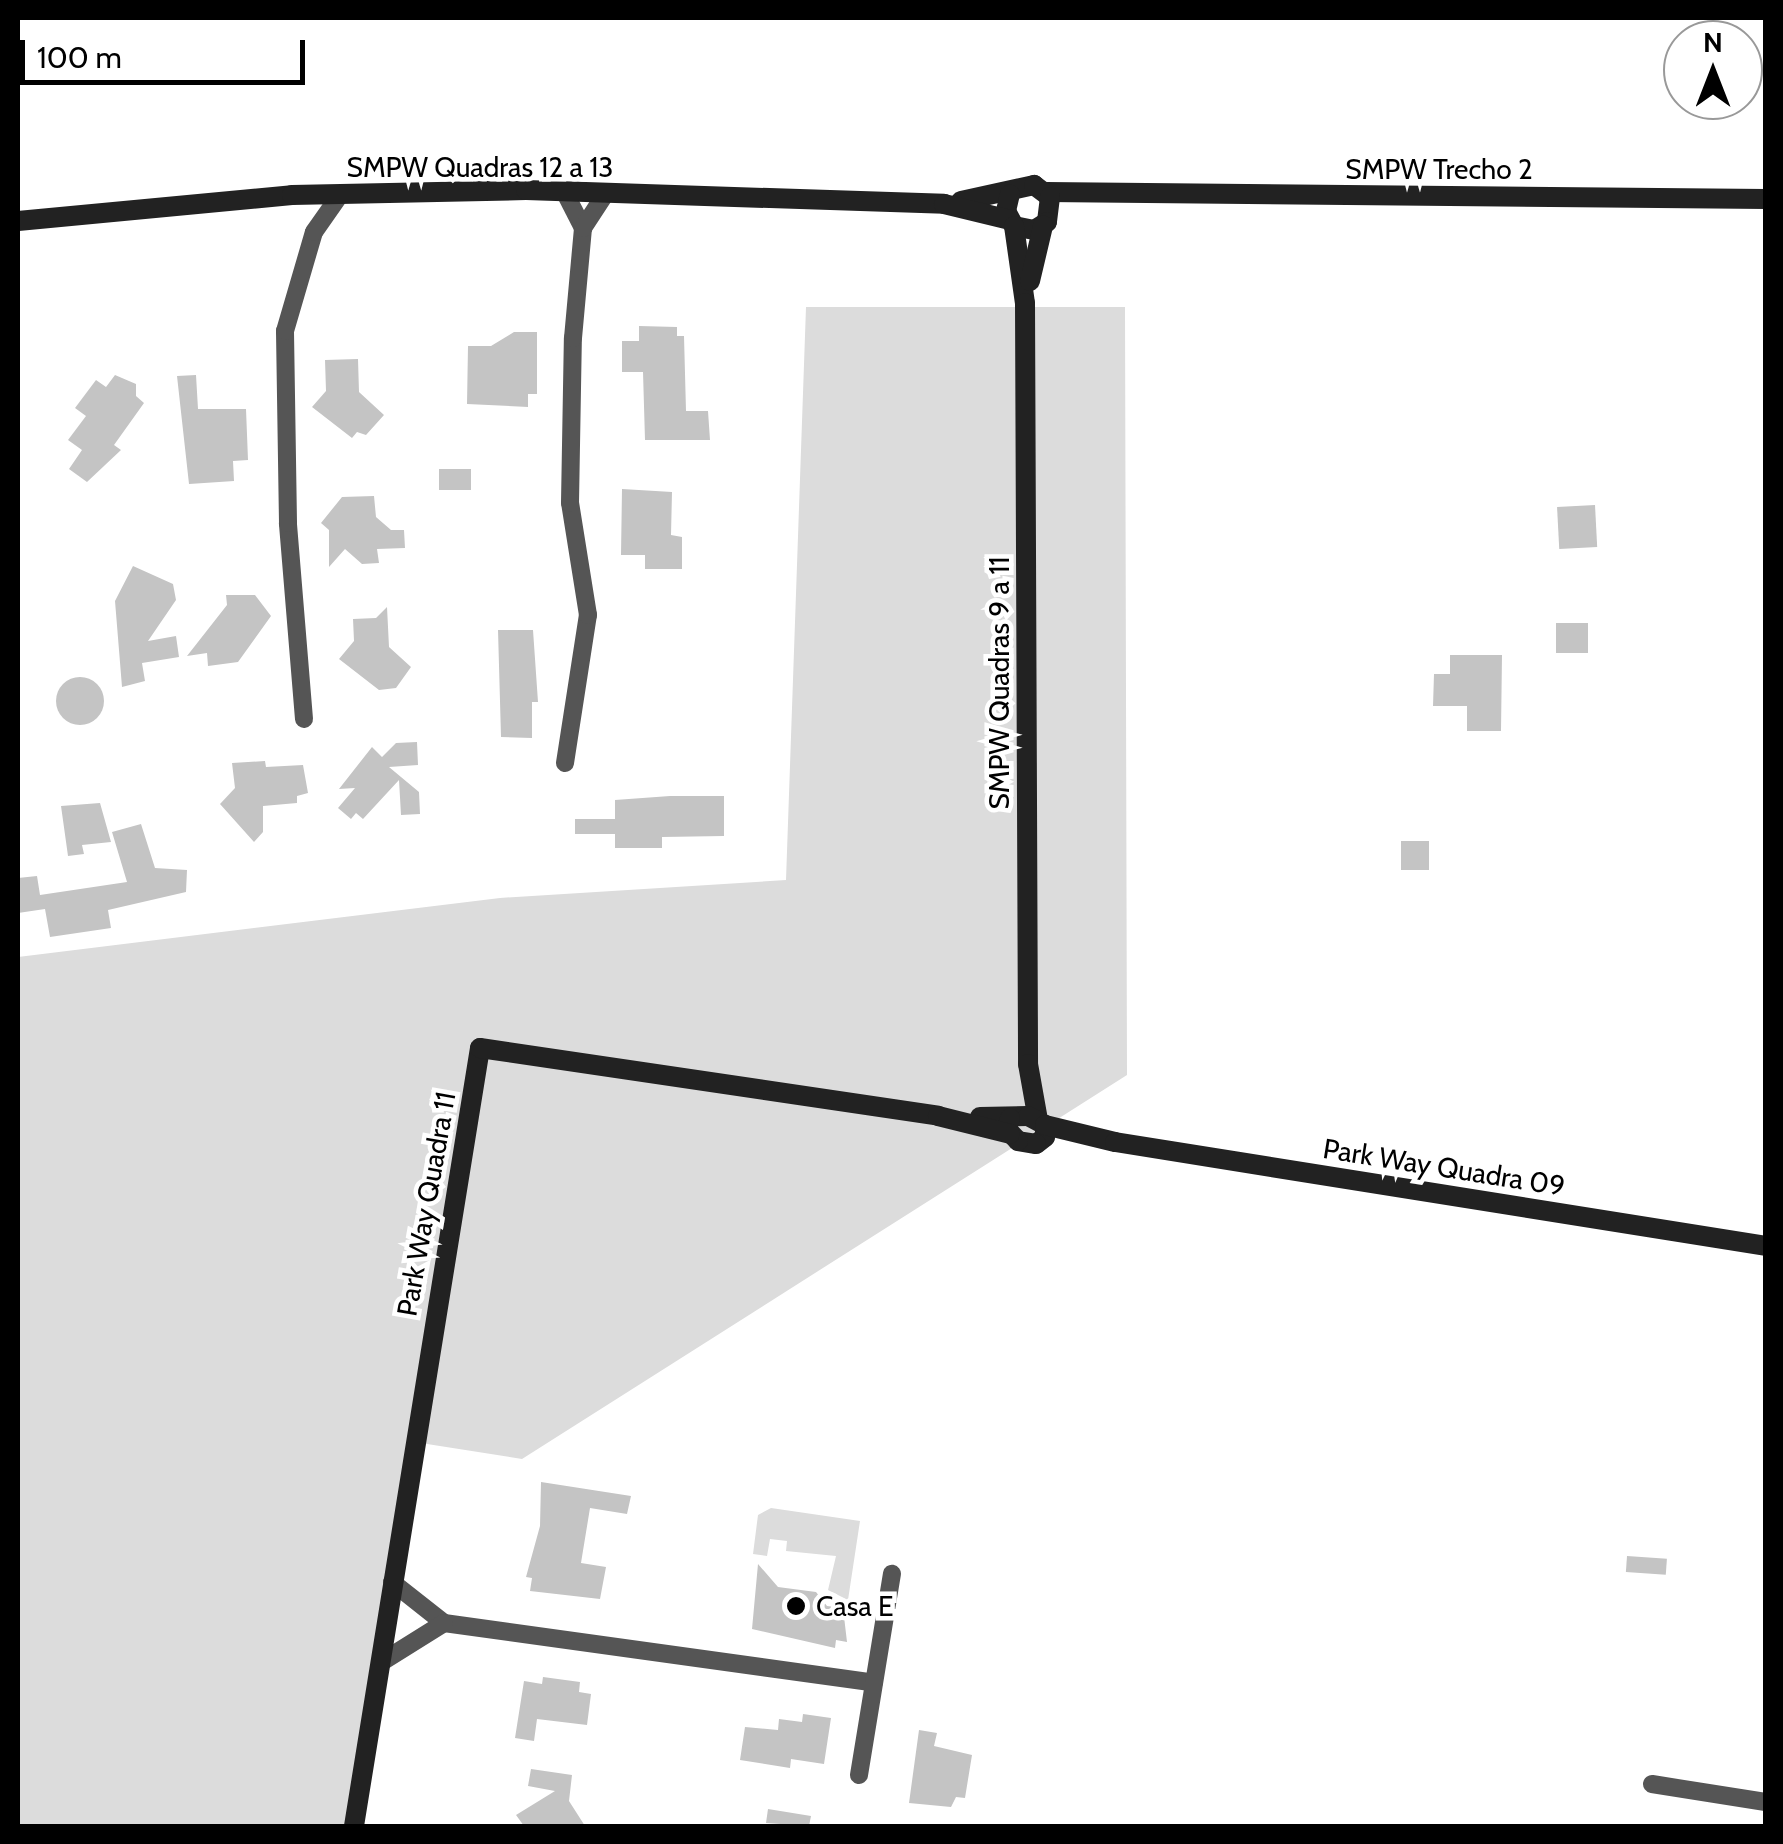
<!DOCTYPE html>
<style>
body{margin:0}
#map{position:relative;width:1783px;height:1844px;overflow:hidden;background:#fff;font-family:Cabin,sans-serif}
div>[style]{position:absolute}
.green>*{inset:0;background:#dcdcdc}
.building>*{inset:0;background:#c4c4c4;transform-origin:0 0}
.round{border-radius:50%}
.street>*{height:18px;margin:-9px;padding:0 9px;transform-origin:9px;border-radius:9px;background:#555}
.secondary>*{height:20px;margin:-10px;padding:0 10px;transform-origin:10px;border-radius:10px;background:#222}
.dots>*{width:28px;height:28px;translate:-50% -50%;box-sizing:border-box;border:5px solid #fff;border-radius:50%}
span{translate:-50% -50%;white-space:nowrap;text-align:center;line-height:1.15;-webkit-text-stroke:9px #fff;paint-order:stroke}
.street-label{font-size:28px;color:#000}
.poi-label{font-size:28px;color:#000}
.left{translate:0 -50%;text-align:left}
.frame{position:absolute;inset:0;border:20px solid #000;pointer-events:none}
.north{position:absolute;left:1663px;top:20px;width:100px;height:100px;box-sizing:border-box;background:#fff;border:2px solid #999;border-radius:50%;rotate:0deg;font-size:28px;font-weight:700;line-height:40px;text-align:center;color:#000}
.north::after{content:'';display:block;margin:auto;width:35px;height:45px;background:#000;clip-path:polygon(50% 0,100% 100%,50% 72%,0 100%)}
.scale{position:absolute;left:20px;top:40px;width:285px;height:45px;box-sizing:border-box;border:5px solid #000;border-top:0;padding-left:12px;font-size:30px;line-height:35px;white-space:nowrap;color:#000;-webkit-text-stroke:8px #fff;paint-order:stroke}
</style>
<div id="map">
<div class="green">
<div style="clip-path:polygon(806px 307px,1125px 307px,1127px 1075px,522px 1459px,408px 1441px,354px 1826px,18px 1826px,18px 957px,500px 898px,786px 880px)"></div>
<div style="clip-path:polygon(771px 1508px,860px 1521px,848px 1600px,828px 1590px,836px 1556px,786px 1551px,787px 1541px,770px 1539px,767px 1556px,753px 1554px,758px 1515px)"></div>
</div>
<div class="building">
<div style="clip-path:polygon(639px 326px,677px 327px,677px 336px,684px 336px,686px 411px,708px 411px,710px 440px,645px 440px,643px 372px,622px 372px,622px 341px,639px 341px)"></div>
<div style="clip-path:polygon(514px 332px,537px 332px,537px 394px,528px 394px,528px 407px,467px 404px,468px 346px,491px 346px)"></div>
<div style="clip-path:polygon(358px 359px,359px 392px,384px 415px,366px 435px,357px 432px,352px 438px,312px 407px,326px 391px,325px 360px)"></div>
<div style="clip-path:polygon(115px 375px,136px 384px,136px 396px,144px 403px,114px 445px,121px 450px,87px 482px,69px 469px,82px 450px,68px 440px,86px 416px,75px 408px,96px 380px,106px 387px)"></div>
<div style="clip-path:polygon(196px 375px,198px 409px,246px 409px,248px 460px,233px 461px,234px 481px,189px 484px,177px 376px)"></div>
<div style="left:439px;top:469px;width:32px;height:21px"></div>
<div style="clip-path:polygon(622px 489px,672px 492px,671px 535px,682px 537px,682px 569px,645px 569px,645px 555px,621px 555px)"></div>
<div style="clip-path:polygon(374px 496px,376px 517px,391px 530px,404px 530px,405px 548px,377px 549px,379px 563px,362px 564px,345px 549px,329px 567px,329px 530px,321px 523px,342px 497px)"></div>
<div style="left:1595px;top:505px;width:42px;height:38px;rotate:87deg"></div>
<div style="clip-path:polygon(133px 566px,173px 584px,176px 600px,148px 641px,176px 636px,179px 657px,142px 663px,145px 681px,122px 687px,115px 601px)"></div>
<div style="clip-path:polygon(226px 595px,255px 595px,271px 616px,238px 662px,208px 666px,207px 653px,187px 656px,227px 605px)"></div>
<div style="clip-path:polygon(387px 607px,389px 647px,411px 667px,396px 688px,379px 690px,339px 659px,354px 641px,353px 619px,376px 618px)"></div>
<div style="left:1556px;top:623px;width:32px;height:30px"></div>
<div style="clip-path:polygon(498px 630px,533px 630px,538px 702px,532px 702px,532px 738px,501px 737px)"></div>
<div style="clip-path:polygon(1450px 655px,1502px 655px,1501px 731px,1467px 731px,1467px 706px,1433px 706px,1434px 674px,1450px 674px)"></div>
<div class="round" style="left:56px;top:677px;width:48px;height:48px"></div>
<div style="clip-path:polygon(417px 742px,418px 765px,389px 767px,419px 792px,420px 814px,401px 815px,399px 780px,363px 819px,356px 813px,351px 819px,338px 808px,355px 788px,339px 789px,372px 747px,382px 757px,396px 743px)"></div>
<div style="clip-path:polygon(265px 761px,266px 767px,303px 765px,308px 793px,297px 796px,297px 803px,263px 806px,263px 832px,254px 842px,220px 804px,235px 788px,232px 763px)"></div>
<div style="clip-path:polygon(670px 796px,724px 796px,724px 836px,662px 837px,662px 848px,615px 848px,615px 834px,575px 834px,575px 819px,615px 819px,615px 800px)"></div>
<div style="clip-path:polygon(100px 803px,111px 842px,82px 845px,84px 854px,68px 856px,61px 806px)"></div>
<div style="clip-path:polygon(141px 824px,155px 868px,187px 870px,186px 892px,108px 910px,111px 928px,50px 937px,45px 909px,18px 913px,18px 878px,37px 876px,40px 895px,127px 882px,112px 832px)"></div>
<div style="left:1429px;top:841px;width:29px;height:28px;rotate:90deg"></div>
<div style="clip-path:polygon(541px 1482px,631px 1496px,627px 1514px,590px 1508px,581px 1563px,606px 1567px,600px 1599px,530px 1591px,532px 1578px,526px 1577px,540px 1526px)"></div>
<div style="left:1627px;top:1556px;width:40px;height:16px;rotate:4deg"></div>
<div style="clip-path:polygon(758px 1564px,778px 1587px,816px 1592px,827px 1606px,843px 1608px,847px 1642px,836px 1640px,835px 1648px,752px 1629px)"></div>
<div style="clip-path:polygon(543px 1677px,580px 1682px,579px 1692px,591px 1694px,587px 1725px,537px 1719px,534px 1741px,515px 1738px,524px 1681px,542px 1684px)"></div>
<div style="clip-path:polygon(803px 1714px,831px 1718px,824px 1764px,791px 1759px,790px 1768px,740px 1760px,745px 1727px,778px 1730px,779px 1719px,802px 1722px)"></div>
<div style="clip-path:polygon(919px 1730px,937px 1733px,934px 1746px,972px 1755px,965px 1798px,956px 1797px,951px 1807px,909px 1803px)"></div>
<div style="clip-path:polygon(531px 1769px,572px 1775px,569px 1801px,585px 1826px,524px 1826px,516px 1815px,555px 1791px,528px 1786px)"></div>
<div style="clip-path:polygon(768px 1809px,811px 1816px,809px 1826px,766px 1823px)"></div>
</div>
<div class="street">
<div style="left:564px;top:191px;width:42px;rotate:62.8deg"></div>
<div style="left:304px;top:719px;width:197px;rotate:-94.7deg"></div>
<div style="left:288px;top:523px;width:192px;rotate:-90.9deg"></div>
<div style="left:285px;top:331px;width:103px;rotate:-73.7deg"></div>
<div style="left:314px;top:232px;width:45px;rotate:-54.9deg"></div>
<div style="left:565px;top:763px;width:150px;rotate:-81.2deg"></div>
<div style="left:588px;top:615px;width:113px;rotate:-99.1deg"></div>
<div style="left:570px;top:503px;width:165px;rotate:-89deg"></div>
<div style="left:573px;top:338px;width:110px;rotate:-84.8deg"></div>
<div style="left:583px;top:228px;width:42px;rotate:-56.7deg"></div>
<div style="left:392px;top:1582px;width:66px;rotate:38.3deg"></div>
<div style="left:444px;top:1623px;width:434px;rotate:7.9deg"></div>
<div style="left:380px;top:1663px;width:75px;rotate:-32deg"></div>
<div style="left:859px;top:1775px;width:204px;rotate:-80.7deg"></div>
<div style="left:1652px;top:1784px;width:115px;rotate:9deg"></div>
</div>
<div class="secondary">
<div style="left:1046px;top:192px;width:720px;rotate:0.56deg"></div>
<div style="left:961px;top:201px;width:75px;rotate:-12.4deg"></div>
<div style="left:1034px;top:185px;width:20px;rotate:37deg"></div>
<div style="left:1050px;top:197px;width:25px;rotate:97deg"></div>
<div style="left:1047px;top:222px;width:15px;rotate:148deg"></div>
<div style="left:1034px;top:230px;width:20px;rotate:-169deg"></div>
<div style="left:1014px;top:226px;width:17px;rotate:-118deg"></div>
<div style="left:1006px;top:211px;width:17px;rotate:-77deg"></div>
<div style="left:18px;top:221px;width:275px;rotate:-5.4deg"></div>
<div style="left:292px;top:195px;width:234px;rotate:-1.2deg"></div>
<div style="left:526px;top:190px;width:418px;rotate:1.9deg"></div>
<div style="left:944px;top:204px;width:68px;rotate:13.6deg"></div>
<div style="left:1014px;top:226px;width:78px;rotate:81.9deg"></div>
<div style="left:1025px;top:303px;width:761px;rotate:89.77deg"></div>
<div style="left:1028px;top:1064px;width:57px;rotate:79.9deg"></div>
<div style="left:1030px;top:281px;width:57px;rotate:-76.7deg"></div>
<div style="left:980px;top:1117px;width:48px;rotate:-1.2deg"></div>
<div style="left:1028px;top:1116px;width:19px;rotate:28deg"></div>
<div style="left:1045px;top:1125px;width:12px;rotate:90deg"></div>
<div style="left:1045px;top:1137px;width:11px;rotate:142deg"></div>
<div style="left:1036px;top:1144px;width:18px;rotate:-171deg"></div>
<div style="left:1018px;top:1141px;width:16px;rotate:-133deg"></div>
<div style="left:1007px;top:1129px;width:11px;rotate:-75deg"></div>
<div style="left:1045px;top:1125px;width:72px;rotate:13.7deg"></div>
<div style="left:1115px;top:1142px;width:659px;rotate:9.08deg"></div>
<div style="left:354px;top:1826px;width:788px;rotate:-80.8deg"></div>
<div style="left:480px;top:1048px;width:463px;rotate:8.4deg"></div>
<div style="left:938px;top:1116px;width:74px;rotate:14deg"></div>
</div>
<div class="dots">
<div style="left:796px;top:1606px;background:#000"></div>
</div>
<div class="street-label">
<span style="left:480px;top:167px">SMPW Quadras 12 a 13</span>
<span style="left:1439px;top:169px">SMPW Trecho 2</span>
<span style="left:999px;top:683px;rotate:-90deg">SMPW Quadras 9 a 11</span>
<span style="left:1444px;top:1167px;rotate:9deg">Park Way Quadra 09</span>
<span style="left:426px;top:1204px;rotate:-80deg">Park Way Quadra 11</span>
</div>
<div class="poi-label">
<span class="left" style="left:816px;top:1606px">Casa E</span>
</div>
<div class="frame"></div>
<div class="north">N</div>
<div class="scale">100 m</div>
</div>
